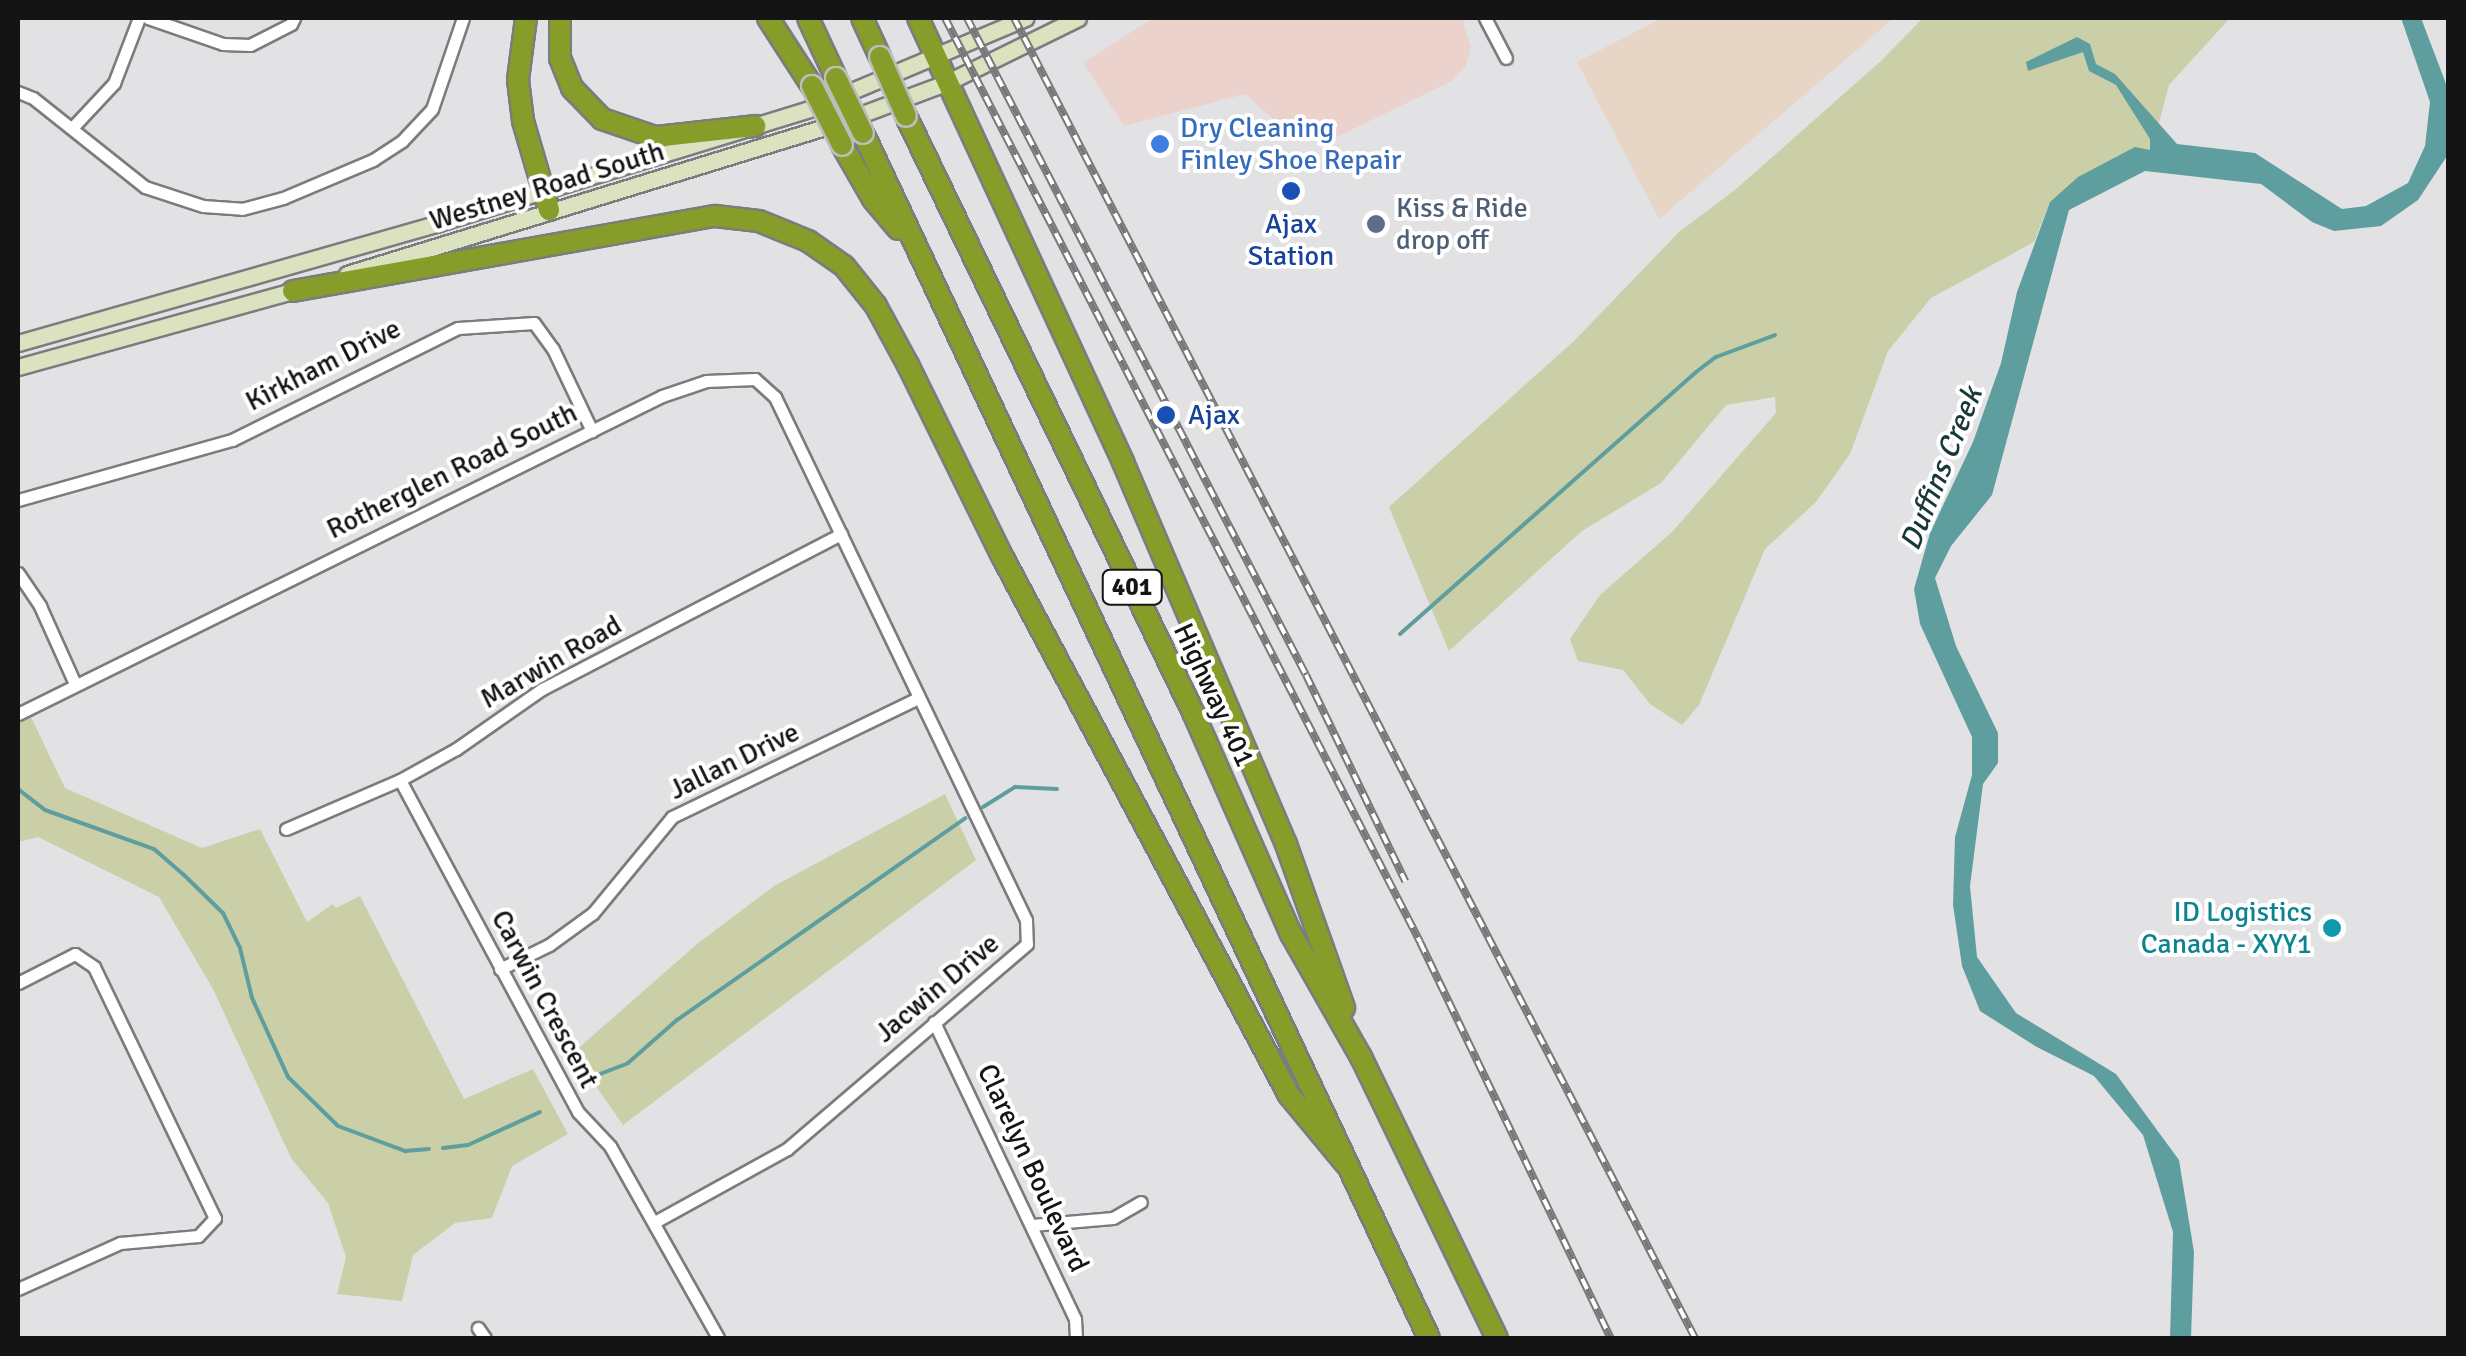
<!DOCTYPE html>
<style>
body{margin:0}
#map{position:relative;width:2466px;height:1356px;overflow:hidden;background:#e2e2e5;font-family:Signika,sans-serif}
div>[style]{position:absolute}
.commercial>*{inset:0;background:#ecd2cc}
.industrial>*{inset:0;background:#e7d5c5}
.green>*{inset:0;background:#cbcfa7}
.water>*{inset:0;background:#5f9e9e}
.stream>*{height:4px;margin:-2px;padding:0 2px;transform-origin:2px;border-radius:2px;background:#5f9e9e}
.roads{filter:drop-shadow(2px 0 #7c7b7e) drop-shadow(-2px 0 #7c7b7e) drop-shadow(0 2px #7c7b7e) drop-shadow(0 -2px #7c7b7e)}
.minor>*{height:11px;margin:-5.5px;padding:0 5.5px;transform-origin:5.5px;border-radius:5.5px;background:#fff}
.secondary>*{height:15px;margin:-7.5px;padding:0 7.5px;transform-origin:7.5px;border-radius:7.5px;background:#dbe2bf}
.motorway>*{height:20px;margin:-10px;padding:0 10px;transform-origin:10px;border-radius:10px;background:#879d2a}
.rail>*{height:8px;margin-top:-4px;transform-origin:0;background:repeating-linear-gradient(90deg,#fff 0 11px,#78787a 0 22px);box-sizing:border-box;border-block:2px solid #78787a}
.bridges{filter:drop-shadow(2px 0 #bdbdbd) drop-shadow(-2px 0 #bdbdbd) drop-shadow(0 2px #bdbdbd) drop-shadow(0 -2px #bdbdbd)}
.motorway-bridge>*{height:20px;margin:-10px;padding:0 10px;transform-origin:10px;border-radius:10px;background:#879d2a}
.dots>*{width:28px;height:28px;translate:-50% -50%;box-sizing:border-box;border:5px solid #fff;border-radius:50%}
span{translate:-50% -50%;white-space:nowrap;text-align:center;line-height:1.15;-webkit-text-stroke:8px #fff;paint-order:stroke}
.shield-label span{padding:2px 8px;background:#fff;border:2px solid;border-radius:8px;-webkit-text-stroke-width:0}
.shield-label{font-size:25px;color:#141415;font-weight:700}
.shop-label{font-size:28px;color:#366cbe}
.left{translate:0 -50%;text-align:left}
.street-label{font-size:28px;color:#141415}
.service-label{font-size:28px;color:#4e5e75}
.transit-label{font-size:28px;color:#164399}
.culture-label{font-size:28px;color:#0d838f}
.right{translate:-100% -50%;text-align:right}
.water-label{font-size:30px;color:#193939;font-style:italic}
.frame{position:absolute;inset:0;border:20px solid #141415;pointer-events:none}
</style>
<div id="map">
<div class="commercial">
<div style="clip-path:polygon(1153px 18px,1462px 18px,1471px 47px,1466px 66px,1452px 81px,1339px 136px,1315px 138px,1286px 131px,1245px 94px,1124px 126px,1083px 63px)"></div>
</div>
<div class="industrial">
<div style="clip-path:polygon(1662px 18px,1894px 18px,1659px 219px,1577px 62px)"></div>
</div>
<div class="green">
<div style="clip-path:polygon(1923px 18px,2230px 18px,2169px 85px,2151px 153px,2050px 202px,2034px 242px,1931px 298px,1888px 351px,1850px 454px,1816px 502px,1765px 549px,1699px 705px,1682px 725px,1650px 704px,1623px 670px,1578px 661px,1570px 639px,1600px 595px,1673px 531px,1776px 413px,1775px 397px,1726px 405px,1661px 483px,1582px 531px,1449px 651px,1389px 507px,1574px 341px,1679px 232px,1735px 190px,1882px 60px)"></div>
<div style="clip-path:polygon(30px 715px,65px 788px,202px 848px,260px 829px,307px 922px,333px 904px,336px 908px,360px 896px,464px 1099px,533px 1069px,568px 1134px,512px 1166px,492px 1218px,455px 1223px,413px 1255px,402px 1301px,337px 1294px,346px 1257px,328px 1203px,291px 1158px,213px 989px,159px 897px,38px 837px,18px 842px,18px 722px)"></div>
<div style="clip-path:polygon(945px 794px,976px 860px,623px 1125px,573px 1053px,697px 944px,774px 886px)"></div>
</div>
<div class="water">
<div style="clip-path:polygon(2401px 18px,2421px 18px,2448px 89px,2447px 156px,2418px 200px,2381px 226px,2334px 231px,2312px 222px,2261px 184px,2145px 171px,2069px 210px,1992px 495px,1951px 546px,1935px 578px,1956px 646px,1998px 733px,1998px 763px,1983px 784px,1970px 886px,1977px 957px,2016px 1013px,2116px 1074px,2179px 1160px,2194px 1252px,2191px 1338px,2170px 1338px,2173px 1232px,2143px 1135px,2094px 1076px,2035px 1046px,1980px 1011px,1962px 966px,1953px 905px,1955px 837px,1972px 775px,1972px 737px,1920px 624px,1914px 589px,1930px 533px,1973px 442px,2001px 363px,2017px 292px,2050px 202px,2078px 177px,2135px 147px,2150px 150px,2150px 139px,2116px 85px,2089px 71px,2083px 52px,2028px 71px,2026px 62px,2077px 37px,2090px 44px,2096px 64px,2115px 74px,2177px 144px,2255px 153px,2342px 209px,2366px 206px,2408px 183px,2425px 146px,2430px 102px)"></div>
</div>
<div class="stream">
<div style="left:1400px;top:634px;width:395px;rotate:-41.5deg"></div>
<div style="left:1696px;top:372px;width:25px;rotate:-37deg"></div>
<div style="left:1716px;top:357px;width:63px;rotate:-20.4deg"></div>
<div style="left:18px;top:789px;width:34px;rotate:38deg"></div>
<div style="left:45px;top:810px;width:116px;rotate:19.7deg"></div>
<div style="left:154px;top:849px;width:40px;rotate:41deg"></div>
<div style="left:184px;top:875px;width:54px;rotate:44.3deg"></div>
<div style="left:223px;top:913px;width:39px;rotate:64deg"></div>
<div style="left:240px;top:948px;width:51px;rotate:76.5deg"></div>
<div style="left:252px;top:998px;width:87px;rotate:65.5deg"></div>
<div style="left:288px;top:1077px;width:70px;rotate:44.4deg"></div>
<div style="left:338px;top:1126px;width:72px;rotate:20.5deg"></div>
<div style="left:405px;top:1151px;width:24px;rotate:-5deg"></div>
<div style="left:983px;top:807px;width:38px;rotate:-32deg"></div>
<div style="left:1015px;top:787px;width:42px;rotate:2.7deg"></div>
<div style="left:600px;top:1074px;width:30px;rotate:-21deg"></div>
<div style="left:628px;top:1063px;width:65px;rotate:-41.3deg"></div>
<div style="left:677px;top:1020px;width:352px;rotate:-35deg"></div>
<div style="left:443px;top:1148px;width:25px;rotate:-7deg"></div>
<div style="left:468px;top:1145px;width:79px;rotate:-24.6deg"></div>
</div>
<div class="roads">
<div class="minor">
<div style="left:148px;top:18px;width:79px;rotate:19.1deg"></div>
<div style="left:223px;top:44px;width:27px;rotate:2deg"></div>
<div style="left:250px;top:45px;width:46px;rotate:-27.1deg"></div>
<div style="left:291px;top:24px;width:7px;rotate:-63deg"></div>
<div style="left:1485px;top:18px;width:45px;rotate:62.3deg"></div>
<div style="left:18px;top:92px;width:16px;rotate:22deg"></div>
<div style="left:33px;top:98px;width:143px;rotate:38.5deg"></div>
<div style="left:145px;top:187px;width:61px;rotate:18.1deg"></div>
<div style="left:203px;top:206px;width:39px;rotate:4deg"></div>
<div style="left:242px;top:209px;width:42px;rotate:-15deg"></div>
<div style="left:283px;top:198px;width:98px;rotate:-22.9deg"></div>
<div style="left:373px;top:160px;width:35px;rotate:-33deg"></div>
<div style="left:402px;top:141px;width:44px;rotate:-46.8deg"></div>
<div style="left:432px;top:109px;width:96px;rotate:-71.2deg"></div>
<div style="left:72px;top:128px;width:62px;rotate:-47deg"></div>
<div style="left:114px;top:83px;width:70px;rotate:-69deg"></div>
<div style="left:18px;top:500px;width:222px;rotate:-15.7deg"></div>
<div style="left:232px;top:440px;width:252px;rotate:-26.4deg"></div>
<div style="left:458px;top:328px;width:76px;rotate:-3.8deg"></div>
<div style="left:534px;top:323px;width:32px;rotate:54deg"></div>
<div style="left:553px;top:349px;width:91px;rotate:64.6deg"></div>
<div style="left:18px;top:573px;width:40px;rotate:56deg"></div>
<div style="left:40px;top:606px;width:85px;rotate:65.8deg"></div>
<div style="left:18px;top:714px;width:718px;rotate:-26.28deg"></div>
<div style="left:662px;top:396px;width:46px;rotate:-18.8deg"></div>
<div style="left:706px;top:381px;width:49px;rotate:-2.3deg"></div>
<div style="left:755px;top:379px;width:27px;rotate:42deg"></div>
<div style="left:775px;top:397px;width:580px;rotate:64.36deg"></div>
<div style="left:1026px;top:920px;width:24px;rotate:88deg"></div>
<div style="left:1027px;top:944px;width:316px;rotate:139.5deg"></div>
<div style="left:787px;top:1149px;width:151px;rotate:151.1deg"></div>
<div style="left:400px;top:780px;width:377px;rotate:61.8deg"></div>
<div style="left:578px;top:1112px;width:47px;rotate:46.7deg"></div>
<div style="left:610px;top:1146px;width:220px;rotate:60.6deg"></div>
<div style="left:286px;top:829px;width:124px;rotate:-23.3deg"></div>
<div style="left:400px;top:780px;width:64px;rotate:-29deg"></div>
<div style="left:456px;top:749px;width:105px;rotate:-34.9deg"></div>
<div style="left:542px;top:689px;width:337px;rotate:-27.4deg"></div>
<div style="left:500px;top:969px;width:55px;rotate:-26.1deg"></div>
<div style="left:549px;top:945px;width:54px;rotate:-36deg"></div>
<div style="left:593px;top:913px;width:124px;rotate:-50.5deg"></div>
<div style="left:672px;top:817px;width:273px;rotate:-25.8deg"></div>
<div style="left:18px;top:983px;width:64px;rotate:-27deg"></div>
<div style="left:75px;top:954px;width:23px;rotate:34deg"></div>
<div style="left:94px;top:967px;width:279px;rotate:64.3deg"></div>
<div style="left:215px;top:1218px;width:25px;rotate:133deg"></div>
<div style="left:198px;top:1236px;width:78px;rotate:174.9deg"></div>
<div style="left:120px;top:1243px;width:112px;rotate:155.7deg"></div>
<div style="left:934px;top:1022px;width:329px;rotate:64.6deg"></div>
<div style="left:1075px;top:1319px;width:19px;rotate:87deg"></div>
<div style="left:1032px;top:1225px;width:81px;rotate:-4.9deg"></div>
<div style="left:1113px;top:1218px;width:32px;rotate:-30deg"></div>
<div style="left:478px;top:1328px;width:12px;rotate:55deg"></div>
</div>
<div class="secondary">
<div style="left:347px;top:274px;width:517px;rotate:-17.1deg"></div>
<div style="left:841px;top:122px;width:114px;rotate:-20.5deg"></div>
<div style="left:948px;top:82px;width:145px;rotate:-26.2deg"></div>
<div style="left:18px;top:343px;width:438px;rotate:-15.9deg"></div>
<div style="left:439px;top:223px;width:387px;rotate:-17.1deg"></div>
<div style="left:809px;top:109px;width:235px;rotate:-22.8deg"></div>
<div style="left:18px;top:367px;width:295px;rotate:-15.5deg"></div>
</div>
<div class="motorway">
<div style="left:526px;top:18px;width:63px;rotate:97.4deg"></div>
<div style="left:518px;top:80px;width:41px;rotate:83deg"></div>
<div style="left:523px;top:121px;width:93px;rotate:73.7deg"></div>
<div style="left:560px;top:18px;width:40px;rotate:90deg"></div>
<div style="left:560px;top:58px;width:32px;rotate:68deg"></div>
<div style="left:572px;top:88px;width:43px;rotate:45.9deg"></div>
<div style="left:602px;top:119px;width:56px;rotate:18.8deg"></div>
<div style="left:655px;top:137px;width:101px;rotate:-6.3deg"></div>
<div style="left:768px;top:18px;width:81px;rotate:57.1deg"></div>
<div style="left:808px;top:18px;width:66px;rotate:65deg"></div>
<div style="left:862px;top:18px;width:43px;rotate:65.2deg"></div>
<div style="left:918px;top:18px;width:489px;rotate:65.2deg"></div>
<div style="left:1123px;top:462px;width:415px;rotate:66.9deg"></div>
<div style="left:1286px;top:844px;width:174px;rotate:70.5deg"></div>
<div style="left:906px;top:116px;width:662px;rotate:64.29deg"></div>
<div style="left:1193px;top:712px;width:243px;rotate:66.2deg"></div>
<div style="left:1291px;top:934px;width:142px;rotate:60.4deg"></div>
<div style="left:1361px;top:1057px;width:312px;rotate:64.2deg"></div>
<div style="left:863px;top:133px;width:1331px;rotate:64.84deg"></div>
<div style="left:842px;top:145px;width:62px;rotate:60.1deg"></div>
<div style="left:873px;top:199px;width:39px;rotate:50deg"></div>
<div style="left:293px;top:291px;width:429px;rotate:-10.1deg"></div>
<div style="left:715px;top:216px;width:44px;rotate:6.5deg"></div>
<div style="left:759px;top:221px;width:53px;rotate:22.2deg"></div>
<div style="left:808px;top:241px;width:44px;rotate:34.8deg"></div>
<div style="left:844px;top:266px;width:51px;rotate:51.3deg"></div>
<div style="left:876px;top:306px;width:67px;rotate:61.5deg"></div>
<div style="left:908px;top:365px;width:213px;rotate:63.8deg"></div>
<div style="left:1002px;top:556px;width:611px;rotate:61.97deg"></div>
<div style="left:1289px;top:1095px;width:89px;rotate:50.4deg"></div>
</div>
</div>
<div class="rail">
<div style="left:945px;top:18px;width:1039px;rotate:62.79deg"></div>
<div style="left:1420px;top:942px;width:440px;rotate:64.3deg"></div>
<div style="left:967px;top:18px;width:739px;rotate:62.71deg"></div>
<div style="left:1306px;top:675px;width:229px;rotate:64.3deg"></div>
<div style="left:1014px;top:18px;width:1485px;rotate:62.71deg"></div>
</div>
<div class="bridges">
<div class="motorway-bridge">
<div style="left:880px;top:57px;width:64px;rotate:66.2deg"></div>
<div style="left:836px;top:78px;width:61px;rotate:63.9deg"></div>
<div style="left:812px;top:86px;width:66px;rotate:63deg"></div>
</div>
</div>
<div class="dots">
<div style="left:1160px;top:144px;background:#3f7fe0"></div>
<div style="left:1291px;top:191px;background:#1a4fb4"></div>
<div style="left:1376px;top:224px;background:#5c6f8a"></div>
<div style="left:1166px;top:415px;background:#1a4fb4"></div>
<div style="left:2332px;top:928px;background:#0f9aa8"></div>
</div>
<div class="shield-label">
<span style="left:1132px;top:587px">401</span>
</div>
<div class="shop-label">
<span class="left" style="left:1180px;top:144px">Dry Cleaning<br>Finley Shoe Repair</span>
</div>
<div class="street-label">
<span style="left:547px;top:186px;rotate:-17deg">Westney Road South</span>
<span style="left:323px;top:365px;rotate:-27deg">Kirkham Drive</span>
<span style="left:452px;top:471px;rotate:-26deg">Rotherglen Road South</span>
<span style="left:551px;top:662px;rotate:-30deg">Marwin Road</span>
<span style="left:1214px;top:695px;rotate:65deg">Highway 401</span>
<span style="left:734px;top:761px;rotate:-26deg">Jallan Drive</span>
<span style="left:937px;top:988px;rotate:-40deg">Jacwin Drive</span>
<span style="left:545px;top:999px;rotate:62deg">Carwin Crescent</span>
<span style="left:1033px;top:1168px;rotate:65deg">Clarelyn Boulevard</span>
</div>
<div class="service-label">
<span class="left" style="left:1396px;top:224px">Kiss &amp; Ride<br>drop off</span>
</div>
<div class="transit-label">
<span style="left:1291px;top:240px">Ajax<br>Station</span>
<span class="left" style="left:1188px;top:415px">Ajax</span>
</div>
<div class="culture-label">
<span class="right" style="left:2312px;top:928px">ID Logistics<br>Canada - XYY1</span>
</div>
<div class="water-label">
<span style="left:1942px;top:469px;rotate:-68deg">Duffins Creek</span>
</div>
<div class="frame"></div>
</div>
